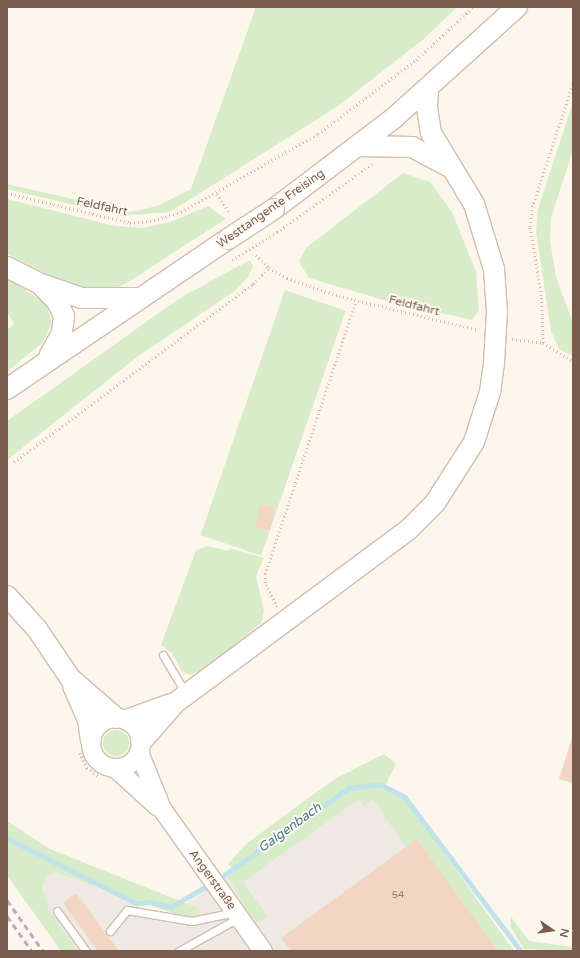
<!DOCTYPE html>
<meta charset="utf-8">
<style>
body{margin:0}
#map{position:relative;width:580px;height:958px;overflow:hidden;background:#fdf6ec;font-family:"Varela Round",sans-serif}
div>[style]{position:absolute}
.industrial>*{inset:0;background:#efe9e4}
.green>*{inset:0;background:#d8ecc9;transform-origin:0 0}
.round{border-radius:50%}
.stream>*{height:4.5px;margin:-2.25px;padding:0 2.25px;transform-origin:2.25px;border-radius:2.25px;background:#bfe3e8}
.building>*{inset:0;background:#f3d5c3;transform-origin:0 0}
.path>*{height:2.5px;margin-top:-1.25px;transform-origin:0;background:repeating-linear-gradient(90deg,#d9b8a5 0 1px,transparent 0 4px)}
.roads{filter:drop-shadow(1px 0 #d1beb0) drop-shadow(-1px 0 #d1beb0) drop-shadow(0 1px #d1beb0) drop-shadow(0 -1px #d1beb0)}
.service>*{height:7px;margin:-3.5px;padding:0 3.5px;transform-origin:3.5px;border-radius:3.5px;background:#fff}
.tertiary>*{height:18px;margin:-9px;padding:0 9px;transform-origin:9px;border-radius:9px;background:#fff}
.tertiary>.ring{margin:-9px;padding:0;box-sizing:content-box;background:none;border:18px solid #fff;border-radius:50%}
.secondary>*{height:20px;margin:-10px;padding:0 10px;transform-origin:10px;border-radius:10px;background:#fff}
.rail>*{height:3px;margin-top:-1.5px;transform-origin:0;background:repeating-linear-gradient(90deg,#b9a8c9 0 6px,transparent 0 10px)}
.path-bridge>*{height:2.5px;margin-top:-1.25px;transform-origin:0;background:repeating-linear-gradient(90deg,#d9b8a5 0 1px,transparent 0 4px)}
.bridges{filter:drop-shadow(1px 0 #d6c0b0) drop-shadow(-1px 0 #d6c0b0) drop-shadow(0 1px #d6c0b0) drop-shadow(0 -1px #d6c0b0)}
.secondary-bridge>*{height:20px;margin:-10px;padding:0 10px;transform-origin:10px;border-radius:10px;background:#fff}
span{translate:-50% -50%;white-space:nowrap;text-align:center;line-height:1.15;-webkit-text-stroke:4px #fffaf3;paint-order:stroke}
.number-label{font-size:10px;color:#987a6a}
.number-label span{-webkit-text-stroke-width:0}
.street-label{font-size:12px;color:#7a5c4d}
.water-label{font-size:13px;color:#437c86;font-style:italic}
.frame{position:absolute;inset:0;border:8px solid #7a5c4d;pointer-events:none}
.north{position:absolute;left:532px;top:910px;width:40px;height:40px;-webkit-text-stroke:3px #fffaf3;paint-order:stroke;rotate:103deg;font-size:11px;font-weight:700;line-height:16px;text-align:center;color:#7a5c4d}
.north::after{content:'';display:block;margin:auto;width:14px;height:18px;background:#7a5c4d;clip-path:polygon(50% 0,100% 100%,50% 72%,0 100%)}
</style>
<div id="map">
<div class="industrial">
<div style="clip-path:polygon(353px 790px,405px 799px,514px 951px,61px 951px,7px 875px,7px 843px,163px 919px)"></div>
</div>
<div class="green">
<div style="clip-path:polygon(256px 7px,457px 7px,425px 38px,338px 106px,170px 212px,120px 216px,7px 189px,7px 184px,131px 212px,157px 206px,191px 189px)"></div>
<div style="clip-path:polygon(573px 102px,573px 150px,551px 218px,550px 240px,556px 277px,573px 323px,573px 356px,559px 349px,551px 331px,536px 231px,538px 209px)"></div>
<div style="clip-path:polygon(403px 173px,430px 182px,452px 212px,476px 272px,479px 311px,472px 320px,387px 301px,309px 278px,299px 262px,306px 248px)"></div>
<div style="clip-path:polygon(7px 199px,115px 226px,142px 228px,170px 222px,208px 206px,226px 219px,125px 284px,108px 291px,91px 291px,65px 284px,7px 253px)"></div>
<div style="clip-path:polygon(250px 260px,253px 266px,248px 277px,236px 290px,137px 357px,7px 460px,7px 421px,180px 298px)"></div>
<div style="clip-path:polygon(7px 277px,46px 304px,52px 322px,43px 342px,7px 372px,7px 330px,14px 324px,7px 312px)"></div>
<div style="left:285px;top:290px;width:64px;height:259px;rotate:19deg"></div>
<div style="clip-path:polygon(208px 546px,228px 551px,230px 548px,264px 558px,256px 576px,264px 611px,261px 623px,213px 663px,191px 675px,182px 672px,172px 653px,161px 645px,196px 550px)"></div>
<div class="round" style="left:103px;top:730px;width:26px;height:26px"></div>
<div style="clip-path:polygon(384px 754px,396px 764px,384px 788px,405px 799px,514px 951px,498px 951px,417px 839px,406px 847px,373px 800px,364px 806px,359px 799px,243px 882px,269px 918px,256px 922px,245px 907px,228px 877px,235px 872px,228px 864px,246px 844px,333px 780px)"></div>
<div style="clip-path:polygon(7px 821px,50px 849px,200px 909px,198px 915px,184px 917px,55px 872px,46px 876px,42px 888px,49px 911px,78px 951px,61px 951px,7px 875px)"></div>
<div style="clip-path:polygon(511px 917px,529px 941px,573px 947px,573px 951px,524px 949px,510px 926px)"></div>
</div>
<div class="stream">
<div style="left:7px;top:838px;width:144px;rotate:26.7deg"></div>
<div style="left:136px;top:903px;width:14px;rotate:-4deg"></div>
<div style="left:150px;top:902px;width:22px;rotate:13deg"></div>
<div style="left:171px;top:907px;width:45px;rotate:-30.5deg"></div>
<div style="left:217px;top:880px;width:161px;rotate:-34.9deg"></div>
<div style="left:349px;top:788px;width:31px;rotate:-7deg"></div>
<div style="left:380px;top:784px;width:28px;rotate:27deg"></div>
<div style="left:405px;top:797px;width:193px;rotate:53deg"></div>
</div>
<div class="building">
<div style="left:260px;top:505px;width:15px;height:23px;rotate:11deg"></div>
<div style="clip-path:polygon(573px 735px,573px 783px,559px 779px)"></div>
<div style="clip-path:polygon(417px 839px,498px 951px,291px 951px,281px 938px)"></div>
<div style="clip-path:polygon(76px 893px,119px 951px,98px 951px,63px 903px)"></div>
</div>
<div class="path">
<div style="left:7px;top:193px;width:127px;rotate:13.7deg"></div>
<div style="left:130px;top:223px;width:20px;rotate:-6deg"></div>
<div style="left:150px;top:221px;width:32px;rotate:-16deg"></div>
<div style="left:181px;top:212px;width:158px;rotate:-29.7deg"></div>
<div style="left:318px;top:134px;width:123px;rotate:-37.1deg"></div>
<div style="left:416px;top:60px;width:78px;rotate:-42.9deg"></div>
<div style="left:217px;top:194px;width:22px;rotate:56deg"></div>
<div style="left:277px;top:232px;width:117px;rotate:-35.6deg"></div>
<div style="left:256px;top:255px;width:18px;rotate:45deg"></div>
<div style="left:269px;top:268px;width:21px;rotate:29deg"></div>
<div style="left:287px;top:278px;width:55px;rotate:19.1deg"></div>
<div style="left:339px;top:296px;width:143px;rotate:13.7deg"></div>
<div style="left:512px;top:339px;width:31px;rotate:7deg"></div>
<div style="left:543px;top:343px;width:35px;rotate:31deg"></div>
<div style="left:543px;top:343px;width:47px;rotate:-92.4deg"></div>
<div style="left:541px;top:296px;width:70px;rotate:-99.1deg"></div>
<div style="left:530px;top:227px;width:20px;rotate:-84deg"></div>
<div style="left:532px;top:207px;width:131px;rotate:-71.7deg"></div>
<div style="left:14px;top:462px;width:298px;rotate:-36.7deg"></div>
<div style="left:253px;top:284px;width:23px;rotate:-45deg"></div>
<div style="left:277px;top:607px;width:27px;rotate:-117deg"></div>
<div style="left:265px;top:583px;width:9px;rotate:-90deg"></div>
<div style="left:265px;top:574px;width:288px;rotate:-71.6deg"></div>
<div style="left:80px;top:753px;width:17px;rotate:65deg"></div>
<div style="left:87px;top:768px;width:16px;rotate:35deg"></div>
</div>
<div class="roads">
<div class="service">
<div style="left:163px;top:655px;width:45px;rotate:59.5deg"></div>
<div style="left:57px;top:911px;width:49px;rotate:54.1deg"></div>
<div style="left:110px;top:931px;width:27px;rotate:-51deg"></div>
<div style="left:127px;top:910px;width:66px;rotate:9.6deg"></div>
<div style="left:192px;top:921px;width:44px;rotate:-11.8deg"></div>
<div style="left:179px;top:951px;width:68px;rotate:-29.2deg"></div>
</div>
<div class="tertiary">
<div class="ring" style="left:91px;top:718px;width:32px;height:32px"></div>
<div style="left:139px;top:752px;width:61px;rotate:68deg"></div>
<div style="left:162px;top:809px;width:174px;rotate:54.6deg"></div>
<div style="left:115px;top:768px;width:57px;rotate:42.1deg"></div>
</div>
<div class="secondary">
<div style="left:359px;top:146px;width:53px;rotate:1.1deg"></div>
<div style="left:412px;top:147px;width:43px;rotate:27.8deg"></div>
<div style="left:274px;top:209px;width:151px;rotate:-37.2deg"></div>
<div style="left:394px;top:118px;width:166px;rotate:-42.1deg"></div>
<div style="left:7px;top:267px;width:38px;rotate:27deg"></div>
<div style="left:41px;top:284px;width:43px;rotate:18.9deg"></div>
<div style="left:82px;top:298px;width:56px"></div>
<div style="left:42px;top:286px;width:21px;rotate:45deg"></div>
<div style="left:57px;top:301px;width:17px;rotate:65deg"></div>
<div style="left:64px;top:316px;width:17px;rotate:97deg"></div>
<div style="left:62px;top:333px;width:26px;rotate:119deg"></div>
<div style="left:7px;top:389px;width:267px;rotate:-34.2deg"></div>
<div style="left:7px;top:596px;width:45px;rotate:47.7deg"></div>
<div style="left:37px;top:629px;width:59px;rotate:56deg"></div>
<div style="left:70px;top:678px;width:61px;rotate:41deg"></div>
<div style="left:73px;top:686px;width:36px;rotate:66deg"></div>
<div style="left:88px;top:719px;width:21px;rotate:82deg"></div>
<div style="left:127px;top:720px;width:47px;rotate:-20deg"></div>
<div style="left:141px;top:742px;width:52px;rotate:-48.9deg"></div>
<div style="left:175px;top:703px;width:290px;rotate:-36.6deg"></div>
<div style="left:408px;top:530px;width:38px;rotate:-45deg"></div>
<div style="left:435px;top:503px;width:72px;rotate:-57.4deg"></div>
<div style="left:474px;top:442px;width:52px;rotate:-72.3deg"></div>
<div style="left:490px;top:392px;width:30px;rotate:-82deg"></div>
<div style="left:494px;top:362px;width:50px;rotate:-86.6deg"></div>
<div style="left:497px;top:312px;width:43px;rotate:-94deg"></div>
<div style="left:494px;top:269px;width:68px;rotate:-107.1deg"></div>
<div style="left:474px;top:204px;width:83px;rotate:-121.2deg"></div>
<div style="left:431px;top:133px;width:25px;rotate:-99deg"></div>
<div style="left:427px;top:108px;width:18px;rotate:-87deg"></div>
</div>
</div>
<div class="rail">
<div style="left:7px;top:900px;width:62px;rotate:54.8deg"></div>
<div style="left:7px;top:916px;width:43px;rotate:54.5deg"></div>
</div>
<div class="path-bridge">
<div style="left:232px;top:260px;width:53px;rotate:-31.9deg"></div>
</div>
<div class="bridges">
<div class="secondary-bridge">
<div style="left:228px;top:239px;width:55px;rotate:-33.1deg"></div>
</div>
</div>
<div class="number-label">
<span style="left:398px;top:896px">54</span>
</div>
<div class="street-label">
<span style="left:102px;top:207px;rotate:12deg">Feldfahrt</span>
<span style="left:271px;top:209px;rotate:-35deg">Westtangente Freising</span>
<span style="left:414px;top:306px;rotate:14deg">Feldfahrt</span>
<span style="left:212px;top:880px;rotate:54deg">Angerstraße</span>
</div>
<div class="water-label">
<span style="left:290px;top:828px;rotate:-36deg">Galgenbach</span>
</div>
<div class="frame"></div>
<div class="north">N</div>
</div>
